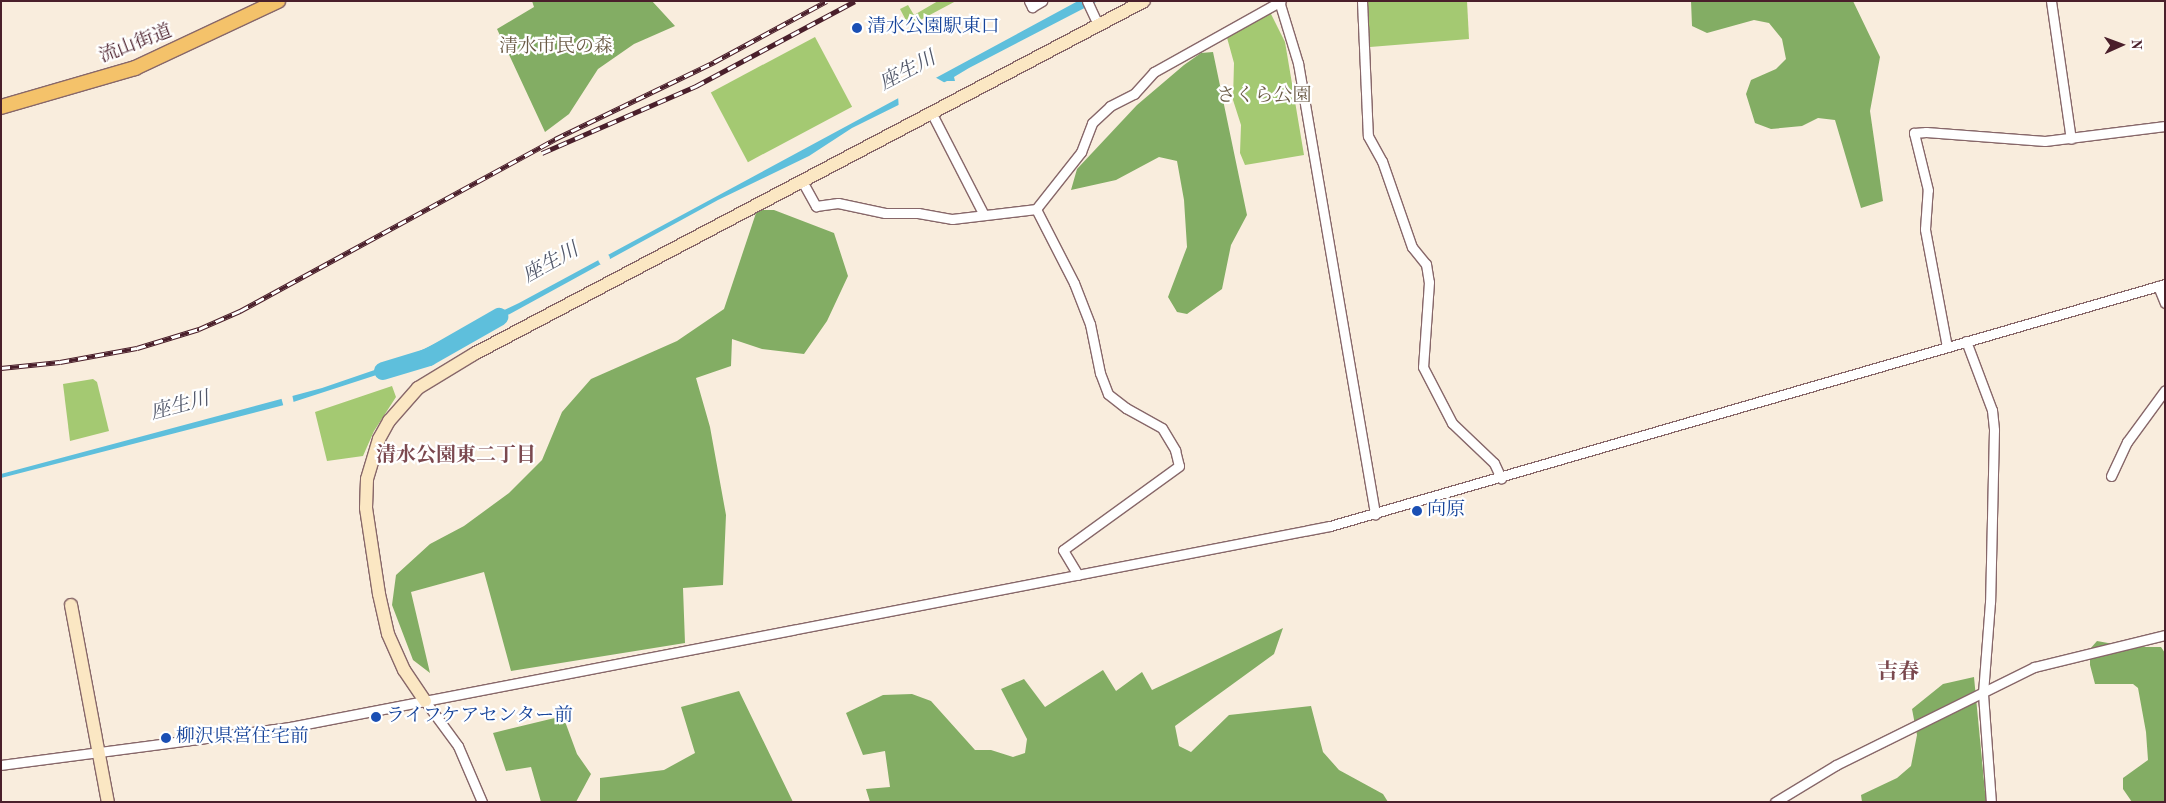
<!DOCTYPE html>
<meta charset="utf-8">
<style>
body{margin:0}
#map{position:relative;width:2166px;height:803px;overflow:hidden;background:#f9eddd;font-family:"Old Standard TT","Noto Serif JP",serif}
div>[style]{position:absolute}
.green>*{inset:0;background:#a4c972;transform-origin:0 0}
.forest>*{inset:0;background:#83ad64}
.water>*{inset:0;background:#5ebfdc}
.pier>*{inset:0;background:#f9eddd}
.round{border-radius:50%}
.river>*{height:18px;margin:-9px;padding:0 9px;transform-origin:9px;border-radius:9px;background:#5ebfdc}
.roads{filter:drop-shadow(1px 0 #876769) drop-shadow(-1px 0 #876769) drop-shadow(0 1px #876769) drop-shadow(0 -1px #876769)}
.street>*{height:9px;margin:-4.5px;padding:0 4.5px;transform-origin:4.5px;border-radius:4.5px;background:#fff}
.secondary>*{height:12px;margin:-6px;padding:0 6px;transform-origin:6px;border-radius:6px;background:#fbe7c3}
.primary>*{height:14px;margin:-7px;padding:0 7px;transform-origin:7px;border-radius:7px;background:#f4c26a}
.rail>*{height:5px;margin-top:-2.5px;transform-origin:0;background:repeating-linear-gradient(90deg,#fff 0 9px,#4a1f2b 0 18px);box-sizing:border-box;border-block:1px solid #4a1f2b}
.dots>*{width:14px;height:14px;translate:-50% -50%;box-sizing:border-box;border:2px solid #fff;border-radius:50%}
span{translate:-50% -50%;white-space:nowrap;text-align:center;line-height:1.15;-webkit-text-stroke:4.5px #fff;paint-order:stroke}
.transit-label{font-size:19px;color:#164399}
.left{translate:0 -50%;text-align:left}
.street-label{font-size:19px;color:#4a1f2b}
.park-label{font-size:19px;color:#6a5a44}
.water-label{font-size:20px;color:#515769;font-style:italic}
.neighbourhood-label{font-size:20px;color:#7b494f;font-weight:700}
.quarter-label{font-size:21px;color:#7b494f;font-weight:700}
.frame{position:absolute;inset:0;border:2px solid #4a1f2b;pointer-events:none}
.north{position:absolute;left:2096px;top:20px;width:50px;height:50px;-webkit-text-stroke:4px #fff;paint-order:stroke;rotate:88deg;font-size:14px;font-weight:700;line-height:20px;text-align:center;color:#4a1f2b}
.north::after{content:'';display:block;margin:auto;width:18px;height:22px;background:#4a1f2b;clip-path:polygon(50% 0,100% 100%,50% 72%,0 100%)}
</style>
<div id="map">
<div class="green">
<div style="clip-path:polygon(938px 1px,956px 1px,909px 26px,900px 9px,908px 5px,914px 15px)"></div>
<div style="clip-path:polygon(1367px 1px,1467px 1px,1469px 39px,1370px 47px)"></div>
<div style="clip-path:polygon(1270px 12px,1285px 42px,1304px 155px,1245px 165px,1240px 153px,1241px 125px,1233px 100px,1234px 63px,1226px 34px)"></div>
<div style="left:815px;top:37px;width:79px;height:118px;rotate:62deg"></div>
<div style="clip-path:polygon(93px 379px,97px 382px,109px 431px,70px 441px,63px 384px)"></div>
<div style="clip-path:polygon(392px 386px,396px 397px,374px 431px,363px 456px,327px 461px,315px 412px)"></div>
</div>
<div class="forest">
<div style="clip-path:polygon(532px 1px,652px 1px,675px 26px,634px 44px,598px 69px,569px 114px,545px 132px,497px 29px,534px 7px)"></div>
<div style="clip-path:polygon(1691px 1px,1853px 1px,1880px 57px,1870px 111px,1883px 201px,1861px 208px,1835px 120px,1818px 118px,1802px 126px,1771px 129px,1755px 123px,1746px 94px,1751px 80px,1776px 69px,1786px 59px,1782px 39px,1769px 23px,1754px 20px,1707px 33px,1692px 26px)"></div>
<div style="clip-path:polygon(1213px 52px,1247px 215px,1231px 245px,1222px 289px,1187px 314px,1177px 312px,1168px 297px,1187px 247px,1184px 200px,1177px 161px,1159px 157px,1116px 180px,1071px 190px,1077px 169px,1137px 105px,1184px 65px,1201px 53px)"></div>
<div style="clip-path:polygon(757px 210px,774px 210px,834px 233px,848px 276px,827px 321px,804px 354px,762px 349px,732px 339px,731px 366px,696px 378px,710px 427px,726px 515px,723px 585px,683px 588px,685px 643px,511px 671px,484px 572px,411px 592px,430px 673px,413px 660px,392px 605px,396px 575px,430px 544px,464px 526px,509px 493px,542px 460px,562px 412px,591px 379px,677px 341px,724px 309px)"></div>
<div style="clip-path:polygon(1283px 628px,1274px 654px,1175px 726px,1179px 746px,1191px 752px,1229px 715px,1311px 706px,1323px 752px,1339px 770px,1383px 794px,1388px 802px,870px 802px,866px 789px,890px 787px,885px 751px,863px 755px,846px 713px,883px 695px,912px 694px,931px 701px,975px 750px,991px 750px,1013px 757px,1025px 753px,1027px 739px,1001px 689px,1024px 679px,1045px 707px,1103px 670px,1116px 691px,1142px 672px,1152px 690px)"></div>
<div style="clip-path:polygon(2097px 641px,2130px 647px,2161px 647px,2165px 653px,2165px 802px,2132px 802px,2123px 789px,2123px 778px,2148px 760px,2146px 732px,2138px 688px,2133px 684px,2095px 684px,2090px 665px,2090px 649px)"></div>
<div style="clip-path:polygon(1974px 677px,1986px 802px,1862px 802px,1861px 795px,1897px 778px,1911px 766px,1917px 735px,1912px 709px,1943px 684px)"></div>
<div style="clip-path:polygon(739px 691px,793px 802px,600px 802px,600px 778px,664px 770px,695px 753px,681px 707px)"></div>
<div style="clip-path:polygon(563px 716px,577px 754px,591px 774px,576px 802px,541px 802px,531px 767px,506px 771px,493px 733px)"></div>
</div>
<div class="water">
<div style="clip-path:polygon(1078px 1px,1098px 1px,969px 68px,954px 77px,955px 81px,947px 81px,852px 128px,809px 156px,718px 200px,495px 322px,395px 369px,284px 405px,1px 478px,1px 474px,322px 388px,395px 363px,519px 303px)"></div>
</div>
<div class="pier">
<div style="clip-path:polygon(933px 76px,947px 84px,899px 110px,898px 96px)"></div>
<div class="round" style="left:598px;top:253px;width:12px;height:12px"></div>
<div style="clip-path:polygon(292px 394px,294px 404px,284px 408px,281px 397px)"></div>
</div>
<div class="river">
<div style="left:383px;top:371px;width:48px;rotate:-16.9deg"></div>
<div style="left:429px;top:357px;width:81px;rotate:-29.7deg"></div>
</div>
<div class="roads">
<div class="street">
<div style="left:1029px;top:1px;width:7px;rotate:63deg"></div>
<div style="left:1032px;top:7px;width:12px;rotate:-31deg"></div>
<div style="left:1087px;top:1px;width:26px;rotate:65deg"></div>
<div style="left:1279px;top:1px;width:65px;rotate:73deg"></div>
<div style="left:1298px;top:63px;width:458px;rotate:80.3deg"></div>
<div style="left:1362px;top:1px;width:135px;rotate:87.5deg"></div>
<div style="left:1368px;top:136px;width:29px;rotate:61deg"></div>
<div style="left:1382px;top:161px;width:91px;rotate:70.8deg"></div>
<div style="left:1412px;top:247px;width:22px;rotate:51deg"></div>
<div style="left:1426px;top:264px;width:18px;rotate:81deg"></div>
<div style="left:1429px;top:282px;width:85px;rotate:94deg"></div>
<div style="left:1423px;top:367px;width:63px;rotate:62.6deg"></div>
<div style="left:1452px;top:423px;width:58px;rotate:43.6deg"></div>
<div style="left:1494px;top:463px;width:17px;rotate:65deg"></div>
<div style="left:2051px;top:1px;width:139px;rotate:81.8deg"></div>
<div style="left:931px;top:112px;width:114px;rotate:62.8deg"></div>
<div style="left:802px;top:181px;width:29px;rotate:61deg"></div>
<div style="left:816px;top:206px;width:22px;rotate:-8deg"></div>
<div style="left:838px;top:203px;width:48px;rotate:12deg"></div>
<div style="left:885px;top:213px;width:33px"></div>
<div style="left:918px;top:213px;width:35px;rotate:10deg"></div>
<div style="left:952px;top:219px;width:85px;rotate:-6.8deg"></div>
<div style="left:1036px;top:209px;width:73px;rotate:-51.7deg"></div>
<div style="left:1081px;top:152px;width:31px;rotate:-69deg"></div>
<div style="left:1092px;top:123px;width:25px;rotate:-43deg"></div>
<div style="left:1110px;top:106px;width:27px;rotate:-27deg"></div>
<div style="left:1134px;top:94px;width:30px;rotate:-48deg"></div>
<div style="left:1154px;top:72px;width:145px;rotate:-29.2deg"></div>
<div style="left:1036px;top:209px;width:83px;rotate:62.8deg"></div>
<div style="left:1074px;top:283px;width:44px;rotate:68.7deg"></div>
<div style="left:1090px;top:324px;width:50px;rotate:78.5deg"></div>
<div style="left:1100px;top:373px;width:22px;rotate:69deg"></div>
<div style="left:1108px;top:394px;width:23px;rotate:38deg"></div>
<div style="left:1126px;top:408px;width:41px;rotate:29.1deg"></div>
<div style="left:1162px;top:428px;width:26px;rotate:59deg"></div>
<div style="left:1175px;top:450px;width:16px;rotate:76deg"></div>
<div style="left:1179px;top:466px;width:143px;rotate:144.1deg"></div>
<div style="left:1063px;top:550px;width:29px;rotate:59deg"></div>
<div style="left:2158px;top:286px;width:18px;rotate:68deg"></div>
<div style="left:1966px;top:341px;width:74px;rotate:69.4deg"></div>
<div style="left:1992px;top:410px;width:20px;rotate:84deg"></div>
<div style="left:1994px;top:430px;width:172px;rotate:91.3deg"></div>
<div style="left:1990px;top:602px;width:92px;rotate:94.4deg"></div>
<div style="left:1983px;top:694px;width:108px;rotate:85.8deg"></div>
<div style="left:1947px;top:347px;width:120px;rotate:-100.6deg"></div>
<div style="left:1925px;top:229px;width:39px;rotate:-86deg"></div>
<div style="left:1928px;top:190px;width:59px;rotate:-103.8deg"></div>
<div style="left:1914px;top:133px;width:12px;rotate:-5deg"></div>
<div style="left:1926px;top:132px;width:119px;rotate:4.3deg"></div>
<div style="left:2045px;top:141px;width:121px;rotate:-7.1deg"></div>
<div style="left:2111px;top:476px;width:38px;rotate:-65deg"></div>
<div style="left:2127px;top:442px;width:64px;rotate:-53.8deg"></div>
<div style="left:425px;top:701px;width:56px;rotate:53.7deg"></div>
<div style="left:458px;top:746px;width:61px;rotate:66.8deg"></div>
<div style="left:1px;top:765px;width:291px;rotate:-7.5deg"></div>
<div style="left:290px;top:727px;width:1059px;rotate:-10.94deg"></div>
<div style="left:1330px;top:526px;width:869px;rotate:-16.16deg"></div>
<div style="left:1775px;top:802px;width:71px;rotate:-31.2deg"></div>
<div style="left:1836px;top:765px;width:221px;rotate:-26.3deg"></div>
<div style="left:2034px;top:667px;width:135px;rotate:-13.7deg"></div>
</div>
<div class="secondary">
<div style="left:71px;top:605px;width:200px;rotate:79.4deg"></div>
<div style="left:425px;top:701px;width:37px;rotate:-124deg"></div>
<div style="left:404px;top:670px;width:39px;rotate:-114deg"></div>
<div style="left:388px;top:634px;width:41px;rotate:-102.7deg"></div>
<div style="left:379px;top:594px;width:87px;rotate:-98.6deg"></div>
<div style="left:366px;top:508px;width:29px;rotate:-88deg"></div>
<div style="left:367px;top:479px;width:42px;rotate:-73.3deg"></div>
<div style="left:379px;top:439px;width:21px;rotate:-61deg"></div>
<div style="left:389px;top:421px;width:44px;rotate:-48.7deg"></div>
<div style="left:418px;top:388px;width:66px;rotate:-31.3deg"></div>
<div style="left:474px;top:354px;width:757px;rotate:-27.78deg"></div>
</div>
<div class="primary">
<div style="left:1px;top:107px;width:140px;rotate:-16.2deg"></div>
<div style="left:135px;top:68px;width:158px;rotate:-25.1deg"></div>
</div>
</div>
<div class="rail">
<div style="left:542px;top:153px;width:168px;rotate:-23.5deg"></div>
<div style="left:696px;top:86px;width:180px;rotate:-28.1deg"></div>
<div style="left:1px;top:368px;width:59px;rotate:-5.8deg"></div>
<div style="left:60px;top:362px;width:78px;rotate:-10.3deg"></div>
<div style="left:137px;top:348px;width:65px;rotate:-17deg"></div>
<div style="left:199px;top:329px;width:45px;rotate:-23.7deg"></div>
<div style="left:240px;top:311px;width:359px;rotate:-28.6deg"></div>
<div style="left:555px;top:139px;width:177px;rotate:-25.8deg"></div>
<div style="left:714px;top:62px;width:128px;rotate:-28.4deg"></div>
</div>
<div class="dots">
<div style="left:857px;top:28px;background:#1a4fb4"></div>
<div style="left:1417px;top:511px;background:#1a4fb4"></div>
<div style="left:376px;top:717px;background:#1a4fb4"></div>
<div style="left:166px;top:738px;background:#1a4fb4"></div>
</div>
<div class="transit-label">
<span class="left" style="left:867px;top:28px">清水公園駅東口</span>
<span class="left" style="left:1427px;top:511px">向原</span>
<span class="left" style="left:386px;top:717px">ライフケアセンター前</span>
<span class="left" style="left:176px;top:738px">柳沢県営住宅前</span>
</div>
<div class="street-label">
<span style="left:136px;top:45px;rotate:-21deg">流山街道</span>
</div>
<div class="park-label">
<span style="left:556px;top:48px">清水市民の森</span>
<span style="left:1264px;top:97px">さくら公園</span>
</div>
<div class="water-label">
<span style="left:908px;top:72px;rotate:-28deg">座生川</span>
<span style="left:551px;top:264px;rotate:-29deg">座生川</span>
<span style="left:180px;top:407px;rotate:-15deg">座生川</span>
</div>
<div class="neighbourhood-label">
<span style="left:456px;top:456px">清水公園東二丁目</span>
</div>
<div class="quarter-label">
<span style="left:1898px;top:673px">吉春</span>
</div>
<div class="frame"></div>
<div class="north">N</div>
</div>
